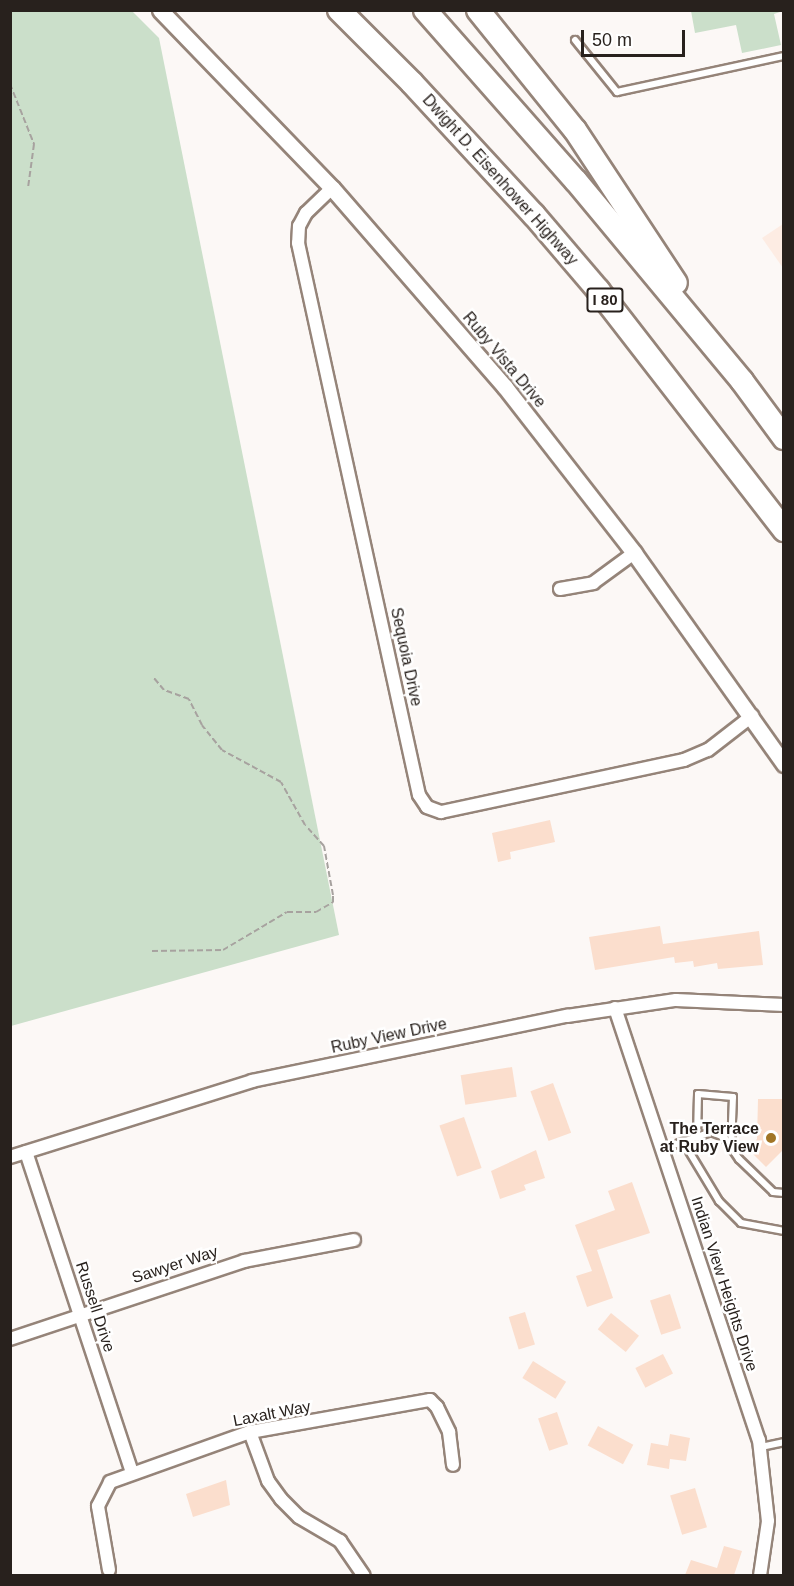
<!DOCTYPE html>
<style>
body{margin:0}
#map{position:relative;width:794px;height:1586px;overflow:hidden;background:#fcf8f6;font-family:Helvetica,sans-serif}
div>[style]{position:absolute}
.built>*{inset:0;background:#fdece3}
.green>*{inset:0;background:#cbdfca}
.building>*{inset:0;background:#fbdecd;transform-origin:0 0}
.path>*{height:2px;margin-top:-1px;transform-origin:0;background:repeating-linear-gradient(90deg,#a7a29f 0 6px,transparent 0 9px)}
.roads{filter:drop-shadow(2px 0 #958479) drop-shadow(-2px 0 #958479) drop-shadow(0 2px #958479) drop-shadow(0 -2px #958479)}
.service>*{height:6px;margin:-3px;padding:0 3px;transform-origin:3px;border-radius:3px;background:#fff}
.minor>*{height:12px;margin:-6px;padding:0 6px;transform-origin:6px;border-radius:6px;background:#fff}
.tertiary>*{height:15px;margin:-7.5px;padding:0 7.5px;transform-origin:7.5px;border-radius:7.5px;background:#fff}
.motorway>*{height:22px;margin:-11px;padding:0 11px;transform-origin:11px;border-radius:11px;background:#fff}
.dots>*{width:16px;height:16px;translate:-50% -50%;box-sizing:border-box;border:3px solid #fff;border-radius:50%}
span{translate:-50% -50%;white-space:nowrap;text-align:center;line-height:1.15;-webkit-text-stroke:5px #fff;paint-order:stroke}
.shield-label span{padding:2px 4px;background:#fff;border:2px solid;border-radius:4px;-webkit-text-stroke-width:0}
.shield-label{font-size:15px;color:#28211d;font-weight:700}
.street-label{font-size:16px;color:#28211d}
.poi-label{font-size:16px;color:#28211d;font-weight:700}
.right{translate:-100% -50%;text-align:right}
.frame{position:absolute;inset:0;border:12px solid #28211d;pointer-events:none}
.scale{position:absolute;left:581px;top:30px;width:104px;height:27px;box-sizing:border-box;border:3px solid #28211d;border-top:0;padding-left:8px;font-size:18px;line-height:21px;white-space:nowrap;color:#28211d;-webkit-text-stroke:4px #fff;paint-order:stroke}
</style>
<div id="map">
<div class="built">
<div style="clip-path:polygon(783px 224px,783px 268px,762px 238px)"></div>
</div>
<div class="green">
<div style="clip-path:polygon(11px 10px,132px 11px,159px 38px,339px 935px,11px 1026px)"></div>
<div style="clip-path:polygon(691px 11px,783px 11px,774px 14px,781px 45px,742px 53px,736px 25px,695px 33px)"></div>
</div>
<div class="building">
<div style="clip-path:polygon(550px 820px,555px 842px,510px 852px,511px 859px,498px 862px,492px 833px)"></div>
<div style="clip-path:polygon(660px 926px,663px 944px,759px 931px,763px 965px,718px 969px,717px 963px,694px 967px,693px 961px,675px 963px,674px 957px,595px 970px,589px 937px)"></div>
<div style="left:512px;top:1067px;width:30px;height:52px;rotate:81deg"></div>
<div style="left:553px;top:1083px;width:53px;height:24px;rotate:70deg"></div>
<div style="clip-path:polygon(758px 1099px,783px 1099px,783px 1150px,766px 1167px,748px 1149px,757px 1139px)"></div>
<div style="left:464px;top:1117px;width:54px;height:26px;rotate:71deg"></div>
<div style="clip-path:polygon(536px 1150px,545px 1178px,524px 1185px,526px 1190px,500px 1199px,491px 1171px)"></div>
<div style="clip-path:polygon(632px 1182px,650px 1233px,597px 1250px,613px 1298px,587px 1307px,576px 1276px,592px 1271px,575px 1225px,615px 1210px,608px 1191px)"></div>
<div style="left:670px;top:1294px;width:36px;height:21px;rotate:72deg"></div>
<div style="left:525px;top:1312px;width:34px;height:17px;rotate:73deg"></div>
<div style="left:611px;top:1313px;width:36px;height:21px;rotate:39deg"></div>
<div style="left:663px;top:1354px;width:22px;height:31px;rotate:63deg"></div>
<div style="left:533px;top:1361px;width:39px;height:20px;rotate:32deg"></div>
<div style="left:557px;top:1412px;width:34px;height:20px;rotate:71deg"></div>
<div style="left:598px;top:1426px;width:40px;height:22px;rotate:28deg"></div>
<div style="clip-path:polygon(670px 1434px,690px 1438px,686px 1461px,670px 1459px,669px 1469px,647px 1465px,651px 1443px,668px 1446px)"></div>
<div style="clip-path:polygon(226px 1480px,230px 1505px,193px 1517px,186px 1494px)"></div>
<div style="left:695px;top:1488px;width:41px;height:26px;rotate:73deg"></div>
<div style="clip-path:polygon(724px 1546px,742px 1551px,734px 1575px,685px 1575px,691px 1560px,717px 1568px)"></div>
</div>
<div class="path">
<div style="left:10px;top:84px;width:65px;rotate:68.2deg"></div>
<div style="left:34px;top:144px;width:44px;rotate:97.8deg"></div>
<div style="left:152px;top:951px;width:71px;rotate:-0.8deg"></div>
<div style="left:223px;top:950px;width:74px;rotate:-30.7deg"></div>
<div style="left:287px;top:912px;width:29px"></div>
<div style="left:316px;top:912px;width:20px;rotate:-30deg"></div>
<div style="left:333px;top:902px;width:7px;rotate:-90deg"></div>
<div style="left:333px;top:895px;width:50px;rotate:-100.4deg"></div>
<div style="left:324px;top:846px;width:28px;rotate:-132deg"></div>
<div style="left:305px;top:825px;width:49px;rotate:-119.2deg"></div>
<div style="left:281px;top:782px;width:67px;rotate:-151.5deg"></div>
<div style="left:222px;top:750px;width:32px;rotate:-129deg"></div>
<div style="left:202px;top:725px;width:29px;rotate:-117deg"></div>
<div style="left:189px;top:699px;width:27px;rotate:-160deg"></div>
<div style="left:164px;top:690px;width:16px;rotate:-130deg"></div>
</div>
<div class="roads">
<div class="service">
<div style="left:575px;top:40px;width:67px;rotate:51.1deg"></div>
<div style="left:617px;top:92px;width:171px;rotate:-12.2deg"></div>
<div style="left:697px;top:1138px;width:44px;rotate:-88.7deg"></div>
<div style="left:698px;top:1094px;width:35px;rotate:5deg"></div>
<div style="left:733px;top:1097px;width:49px;rotate:92.3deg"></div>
<div style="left:684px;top:1143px;width:68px;rotate:58.9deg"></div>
<div style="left:719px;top:1201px;width:31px;rotate:45deg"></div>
<div style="left:741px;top:1223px;width:44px;rotate:10.5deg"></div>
<div style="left:662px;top:1149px;width:52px;rotate:-19.1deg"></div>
<div style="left:711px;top:1132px;width:14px;rotate:21deg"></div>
<div style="left:724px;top:1137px;width:27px;rotate:56deg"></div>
<div style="left:739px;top:1159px;width:47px;rotate:44.1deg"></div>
<div style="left:773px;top:1192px;width:11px;rotate:5deg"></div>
<div style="left:761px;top:1447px;width:24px;rotate:-12deg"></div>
</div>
<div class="minor">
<div style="left:332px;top:188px;width:36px;rotate:136deg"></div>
<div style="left:306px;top:213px;width:15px;rotate:118deg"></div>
<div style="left:299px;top:226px;width:17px;rotate:93deg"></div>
<div style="left:298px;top:243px;width:565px;rotate:77.64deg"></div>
<div style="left:419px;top:795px;width:14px;rotate:56deg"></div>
<div style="left:427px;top:807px;width:15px;rotate:20deg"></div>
<div style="left:441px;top:812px;width:249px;rotate:-12.1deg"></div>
<div style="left:684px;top:760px;width:26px;rotate:-23deg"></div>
<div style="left:708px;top:750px;width:56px;rotate:-37.7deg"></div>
<div style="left:560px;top:589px;width:34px;rotate:-10deg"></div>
<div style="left:593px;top:583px;width:51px;rotate:-36.2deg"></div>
<div style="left:615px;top:1008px;width:455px;rotate:71.6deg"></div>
<div style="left:759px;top:1440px;width:81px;rotate:83.7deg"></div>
<div style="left:768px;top:1521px;width:56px;rotate:98.3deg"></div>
<div style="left:26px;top:1152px;width:338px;rotate:71.7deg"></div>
<div style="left:10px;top:1157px;width:254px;rotate:-17.4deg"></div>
<div style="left:252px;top:1081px;width:322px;rotate:-11.7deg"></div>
<div style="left:567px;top:1016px;width:110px;rotate:-8.4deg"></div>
<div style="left:676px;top:1000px;width:108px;rotate:2.7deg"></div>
<div style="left:10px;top:1339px;width:247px;rotate:-18.4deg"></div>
<div style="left:244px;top:1261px;width:112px;rotate:-10.8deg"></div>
<div style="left:250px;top:1432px;width:52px;rotate:69.8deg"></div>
<div style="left:268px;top:1481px;width:22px;rotate:54deg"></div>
<div style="left:281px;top:1499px;width:25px;rotate:45deg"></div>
<div style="left:299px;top:1517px;width:48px;rotate:30.3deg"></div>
<div style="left:340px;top:1541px;width:42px;rotate:55.6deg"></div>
<div style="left:109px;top:1570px;width:65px;rotate:-99.8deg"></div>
<div style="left:98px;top:1506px;width:27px;rotate:-63deg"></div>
<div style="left:110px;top:1482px;width:149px;rotate:-19.7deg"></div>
<div style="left:250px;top:1432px;width:183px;rotate:-10.1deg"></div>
<div style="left:430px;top:1400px;width:10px;rotate:45deg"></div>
<div style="left:437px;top:1407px;width:28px;rotate:64deg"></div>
<div style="left:449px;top:1432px;width:33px;rotate:83deg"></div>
</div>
<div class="tertiary">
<div style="left:160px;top:10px;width:248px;rotate:46deg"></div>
<div style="left:332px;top:188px;width:264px;rotate:49deg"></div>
<div style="left:505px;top:387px;width:210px;rotate:52.1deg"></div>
<div style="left:634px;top:553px;width:259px;rotate:54.6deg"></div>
</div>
<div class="motorway">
<div style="left:339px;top:10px;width:103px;rotate:45deg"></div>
<div style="left:412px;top:83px;width:180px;rotate:47.3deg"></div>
<div style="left:534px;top:215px;width:99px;rotate:49.5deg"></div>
<div style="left:598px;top:290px;width:304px;rotate:52.2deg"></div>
<div style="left:425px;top:10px;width:228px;rotate:48.6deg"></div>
<div style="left:576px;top:181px;width:260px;rotate:50.3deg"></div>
<div style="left:742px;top:381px;width:71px;rotate:53.6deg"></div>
<div style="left:478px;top:10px;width:154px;rotate:51.1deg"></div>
<div style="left:575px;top:130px;width:183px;rotate:56.6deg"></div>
</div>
</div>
<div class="dots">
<div style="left:771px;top:1138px;background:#a17526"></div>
</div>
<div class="shield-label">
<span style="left:605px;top:300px">I 80</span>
</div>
<div class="street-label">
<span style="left:500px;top:180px;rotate:48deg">Dwight D. Eisenhower Highway</span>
<span style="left:504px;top:360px;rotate:50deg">Ruby Vista Drive</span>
<span style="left:406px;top:657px;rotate:78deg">Sequoia Drive</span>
<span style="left:389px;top:1036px;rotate:-12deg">Ruby View Drive</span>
<span style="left:175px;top:1265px;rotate:-18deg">Sawyer Way</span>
<span style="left:724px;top:1284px;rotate:72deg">Indian View Heights Drive</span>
<span style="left:95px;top:1307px;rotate:72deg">Russell Drive</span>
<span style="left:272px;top:1414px;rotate:-11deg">Laxalt Way</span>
</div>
<div class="poi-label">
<span class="right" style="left:759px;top:1138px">The Terrace<br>at Ruby View</span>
</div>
<div class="frame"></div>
<div class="scale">50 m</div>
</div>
